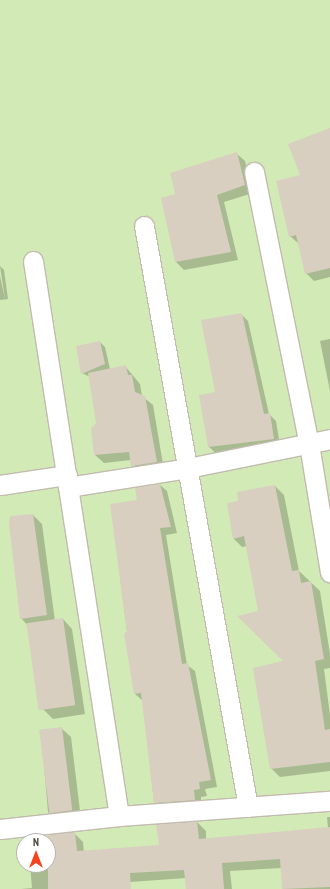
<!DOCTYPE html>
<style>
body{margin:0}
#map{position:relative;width:330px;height:889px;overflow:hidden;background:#f6f3ec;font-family:"PT Sans Narrow",sans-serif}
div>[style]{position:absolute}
.green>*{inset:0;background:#d2eab5}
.shadow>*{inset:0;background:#0003}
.building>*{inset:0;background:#d8cfc1;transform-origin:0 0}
.roads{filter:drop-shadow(1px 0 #c2bbae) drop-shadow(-1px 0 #c2bbae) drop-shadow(0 1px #c2bbae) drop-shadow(0 -1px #c2bbae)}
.lane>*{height:19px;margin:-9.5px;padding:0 9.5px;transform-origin:9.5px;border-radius:9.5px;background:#fff}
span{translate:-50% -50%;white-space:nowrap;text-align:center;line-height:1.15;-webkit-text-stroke:4px #fff;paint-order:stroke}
.north{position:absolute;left:16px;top:833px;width:40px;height:40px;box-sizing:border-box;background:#fff;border:1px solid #b7b4b0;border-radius:50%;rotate:0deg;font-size:11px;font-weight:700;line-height:16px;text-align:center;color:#4b4439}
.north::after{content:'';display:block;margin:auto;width:14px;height:18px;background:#fc3f1d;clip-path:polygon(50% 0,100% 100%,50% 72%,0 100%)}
</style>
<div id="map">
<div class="green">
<div style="clip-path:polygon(evenodd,0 0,330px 0,330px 889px,0 889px,0 0,24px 841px,48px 841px,48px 865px,24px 865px,24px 841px)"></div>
</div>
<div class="shadow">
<div style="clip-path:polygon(330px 128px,330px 277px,314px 281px,306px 273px,299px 244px,290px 236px,302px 176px)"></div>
<div style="clip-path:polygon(237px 154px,245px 161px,253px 193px,224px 202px,238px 260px,184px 270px,176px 262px,162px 199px,176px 195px)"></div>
<div style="clip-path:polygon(0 266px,4px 270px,8px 299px,0 300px,0 276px,5px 299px)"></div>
<div style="clip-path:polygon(241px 314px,248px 321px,269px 414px,276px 421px,280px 445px,216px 453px,209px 447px)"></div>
<div style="clip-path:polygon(330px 339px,330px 391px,320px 341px)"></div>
<div style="clip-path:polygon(100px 342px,105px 347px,110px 369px,125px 366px,140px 384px,142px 396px,153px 405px,164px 470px,140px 474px,131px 460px,104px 463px,95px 455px,97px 423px,90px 377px,82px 373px)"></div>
<div style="clip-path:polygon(160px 485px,167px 491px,177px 533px,166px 535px,187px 665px,195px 671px,217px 787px,205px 789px,207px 796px,201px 797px,201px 806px,161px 809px,154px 802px,143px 701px,135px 694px,111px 505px,138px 501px)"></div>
<div style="clip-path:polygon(275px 486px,284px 495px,299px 571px,320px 591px,330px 654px,330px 668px,324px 669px,330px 715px,330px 771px,280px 777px,271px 768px,285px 662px,260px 612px,247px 546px,242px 547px,234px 539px,239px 502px)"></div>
<div style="clip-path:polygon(33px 515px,42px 524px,55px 621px,63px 619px,72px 629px,85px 714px,53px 719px,43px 709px,28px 626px,21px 618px)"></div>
<div style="clip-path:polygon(61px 728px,71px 737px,81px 819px,57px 822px,48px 812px,41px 730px)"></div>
<div style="clip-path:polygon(327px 817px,330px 817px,330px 889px,283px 889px,282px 868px,230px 871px,232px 889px,187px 889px,186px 878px,130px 882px,121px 874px,197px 822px,206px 831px,206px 839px,328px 828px)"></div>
<div style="clip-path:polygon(74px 833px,83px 842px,87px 889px,21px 889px,32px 888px,30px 865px,48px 865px,48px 847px)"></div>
</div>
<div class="building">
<div style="clip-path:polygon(330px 128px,330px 268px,305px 274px,296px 235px,289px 237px,276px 181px,300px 175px,288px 144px)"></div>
<div style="clip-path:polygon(237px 152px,245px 185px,217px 195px,231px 252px,175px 262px,161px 198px,175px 194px,170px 173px)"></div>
<div style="clip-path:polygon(242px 313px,264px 414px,270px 413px,274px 439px,208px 447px,199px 395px,215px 392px,201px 320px)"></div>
<div style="clip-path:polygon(100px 341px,105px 364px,81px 374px,76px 346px)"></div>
<div style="clip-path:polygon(126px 365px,128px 375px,132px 375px,135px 392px,145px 396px,157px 462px,131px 466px,129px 452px,94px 455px,91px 428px,96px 423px,88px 373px)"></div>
<div style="clip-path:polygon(160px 484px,171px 527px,160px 528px,182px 664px,188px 663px,211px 780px,199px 782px,200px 789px,194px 790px,195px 800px,154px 803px,141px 693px,134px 694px,124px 633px,127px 632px,110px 504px,137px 500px,135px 488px)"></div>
<div style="clip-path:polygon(275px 485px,292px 571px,299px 570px,301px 583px,311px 581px,324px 659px,315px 661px,325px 730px,330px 729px,330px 762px,270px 769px,253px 668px,283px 661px,237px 616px,258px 611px,244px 536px,233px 539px,227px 503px,238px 501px,237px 492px)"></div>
<div style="clip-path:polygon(33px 514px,47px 615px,20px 619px,9px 523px,10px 516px)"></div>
<div style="left:63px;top:618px;width:88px;height:37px;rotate:82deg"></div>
<div style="left:62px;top:727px;width:84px;height:23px;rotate:83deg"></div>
<div style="clip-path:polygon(197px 821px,199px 839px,330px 827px,330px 887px,282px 889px,280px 859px,222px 863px,224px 889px,186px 889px,184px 870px,130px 873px,131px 889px,48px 889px,48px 835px,75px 832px,77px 851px,159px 845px,156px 824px)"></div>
</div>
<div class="roads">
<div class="lane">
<div style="left:254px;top:172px;width:278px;rotate:78.6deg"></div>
<div style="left:309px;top:444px;width:130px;rotate:80.7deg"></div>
<div style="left:144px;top:226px;width:590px;rotate:79.85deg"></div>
<div style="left:33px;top:261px;width:229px;rotate:81.2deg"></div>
<div style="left:0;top:485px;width:68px;rotate:-8.5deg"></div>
<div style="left:119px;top:816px;width:212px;rotate:-4.1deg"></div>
<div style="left:0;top:829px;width:120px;rotate:-6.2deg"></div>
<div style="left:119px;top:816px;width:333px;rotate:-98.8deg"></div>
<div style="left:68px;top:487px;width:121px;rotate:-9deg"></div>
<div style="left:188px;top:468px;width:145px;rotate:-11.5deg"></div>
</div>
</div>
<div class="north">N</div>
</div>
